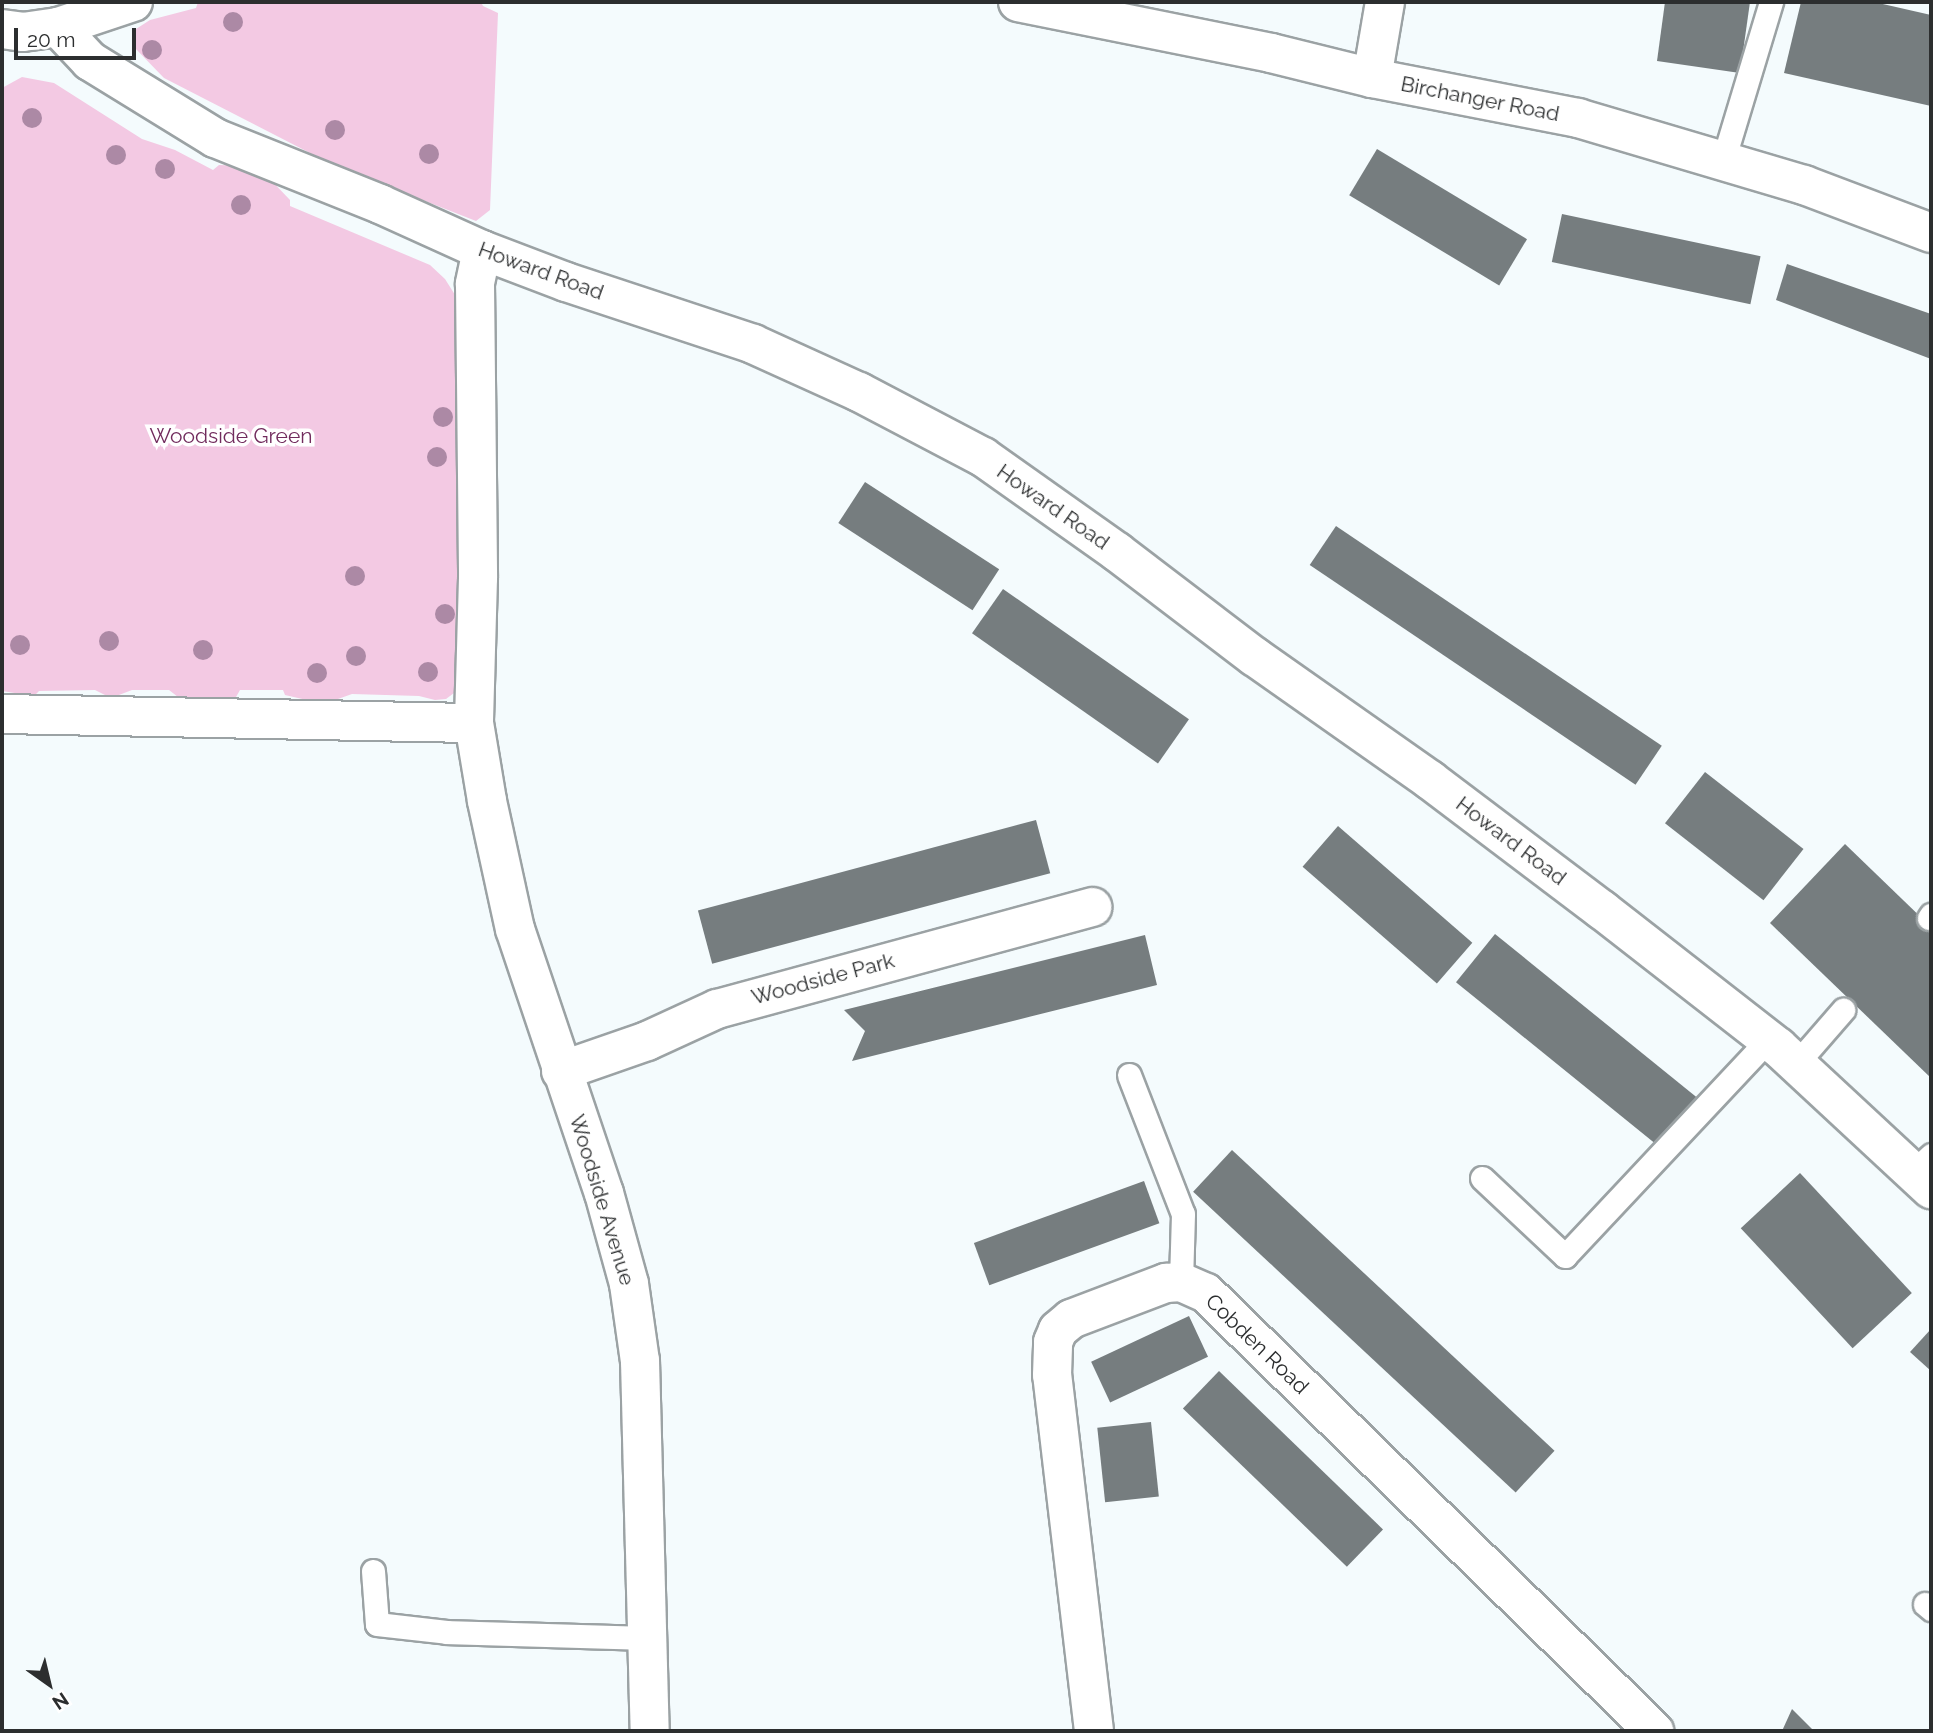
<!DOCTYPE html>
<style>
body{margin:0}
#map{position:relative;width:1933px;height:1733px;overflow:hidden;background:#f4fbfd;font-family:Raleway,sans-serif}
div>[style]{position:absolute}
.green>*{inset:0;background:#f3c9e3}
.building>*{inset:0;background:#767d7f;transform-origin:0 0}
.roads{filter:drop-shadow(2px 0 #9ba2a4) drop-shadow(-2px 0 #9ba2a4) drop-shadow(0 2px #9ba2a4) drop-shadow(0 -2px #9ba2a4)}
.service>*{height:23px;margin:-11.5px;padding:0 11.5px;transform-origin:11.5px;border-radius:11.5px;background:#fff}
.minor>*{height:38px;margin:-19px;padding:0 19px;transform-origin:19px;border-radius:19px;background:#fff}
.tertiary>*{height:38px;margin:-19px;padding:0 19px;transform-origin:19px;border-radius:19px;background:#fff}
.trees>*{width:20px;height:20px;margin:-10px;border-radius:50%;background:#ac89a5}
span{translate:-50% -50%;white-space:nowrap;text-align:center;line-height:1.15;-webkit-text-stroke:7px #fff;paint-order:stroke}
.street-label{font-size:21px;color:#2c2e2f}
.park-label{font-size:21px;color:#712b5d}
.frame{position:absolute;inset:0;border:4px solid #2c2e2f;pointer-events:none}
.north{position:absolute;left:14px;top:1649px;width:70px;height:70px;-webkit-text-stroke:5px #fff;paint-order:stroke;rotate:146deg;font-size:19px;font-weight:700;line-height:28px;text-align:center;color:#2c2e2f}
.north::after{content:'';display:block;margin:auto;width:24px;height:32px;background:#2c2e2f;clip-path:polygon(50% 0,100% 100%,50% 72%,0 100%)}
.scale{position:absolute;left:14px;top:28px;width:122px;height:32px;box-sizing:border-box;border:4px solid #2c2e2f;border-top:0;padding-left:9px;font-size:21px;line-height:24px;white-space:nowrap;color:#2c2e2f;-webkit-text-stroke:5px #fff;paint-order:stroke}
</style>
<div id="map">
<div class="green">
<div style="clip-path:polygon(198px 2px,481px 2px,483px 6px,498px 13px,490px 210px,476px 221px,336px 166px,324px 166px,310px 159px,310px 153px,164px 78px,133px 46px,136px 29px,150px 20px,196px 8px)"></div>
<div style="clip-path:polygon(22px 77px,54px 83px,142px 139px,175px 150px,213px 170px,219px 165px,246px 166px,268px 177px,290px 200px,290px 206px,430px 265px,445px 279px,457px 298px,460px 473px,457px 588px,465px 595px,458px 690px,446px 699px,435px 700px,419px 696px,352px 694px,324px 704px,285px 695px,283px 690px,240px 690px,236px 697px,215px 699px,178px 697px,169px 690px,132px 690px,111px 698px,95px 690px,39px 691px,34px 696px,2px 691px,2px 88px)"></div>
</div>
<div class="building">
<div style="clip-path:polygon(1665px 2px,1750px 2px,1740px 73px,1657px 61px)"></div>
<div style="clip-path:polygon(1801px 2px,1874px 2px,1931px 15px,1931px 106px,1784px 73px)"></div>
<div style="left:1377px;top:149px;width:175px;height:54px;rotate:31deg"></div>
<div style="left:1562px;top:214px;width:203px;height:49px;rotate:12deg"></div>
<div style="clip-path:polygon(1787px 264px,1931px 314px,1931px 359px,1776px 300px)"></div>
<div style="left:865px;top:482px;width:160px;height:49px;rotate:33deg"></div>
<div style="left:1336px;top:526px;width:393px;height:47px;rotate:34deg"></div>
<div style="left:1003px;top:589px;width:227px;height:54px;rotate:35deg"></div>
<div style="left:1705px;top:772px;width:125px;height:65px;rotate:38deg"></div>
<div style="left:1036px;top:820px;width:55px;height:350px;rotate:75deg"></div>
<div style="left:1338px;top:826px;width:178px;height:54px;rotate:41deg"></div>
<div style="clip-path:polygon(1845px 844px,1931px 927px,1931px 1078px,1770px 923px)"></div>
<div style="left:1495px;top:934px;width:267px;height:62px;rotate:39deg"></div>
<div style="clip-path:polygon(1145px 935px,1157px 985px,852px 1061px,865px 1031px,844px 1010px)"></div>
<div style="left:1232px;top:1150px;width:441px;height:57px;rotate:43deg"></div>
<div style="left:1800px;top:1173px;width:164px;height:81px;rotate:47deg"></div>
<div style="left:1144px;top:1181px;width:45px;height:181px;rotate:70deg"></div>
<div style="left:1189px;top:1316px;width:45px;height:108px;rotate:65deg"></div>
<div style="clip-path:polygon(1931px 1329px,1931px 1371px,1910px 1352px)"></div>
<div style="left:1219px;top:1371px;width:228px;height:52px;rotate:44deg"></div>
<div style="left:1151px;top:1422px;width:75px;height:54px;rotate:84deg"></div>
<div style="clip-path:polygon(1792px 1709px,1814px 1731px,1782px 1731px)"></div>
</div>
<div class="roads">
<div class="service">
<div style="left:1723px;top:161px;width:166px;rotate:-73.2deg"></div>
<div style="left:1929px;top:918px;width:4px;rotate:-56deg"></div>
<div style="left:1796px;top:1064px;width:72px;rotate:-49deg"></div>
<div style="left:1129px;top:1075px;width:149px;rotate:68.8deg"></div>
<div style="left:1183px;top:1214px;width:68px;rotate:91.7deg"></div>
<div style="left:1913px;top:1172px;width:25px;rotate:-43deg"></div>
<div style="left:1482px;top:1178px;width:114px;rotate:43.2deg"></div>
<div style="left:1565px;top:1256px;width:296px;rotate:-46.8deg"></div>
<div style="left:373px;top:1571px;width:53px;rotate:85.7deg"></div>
<div style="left:377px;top:1624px;width:70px;rotate:6.5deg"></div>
<div style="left:447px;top:1632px;width:198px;rotate:1.7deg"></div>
<div style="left:1925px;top:1604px;width:8px;rotate:40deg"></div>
</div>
<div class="minor">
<div style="left:58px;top:27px;width:47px;rotate:46.7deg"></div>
<div style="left:90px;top:61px;width:147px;rotate:31.6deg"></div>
<div style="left:215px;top:138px;width:178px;rotate:21.8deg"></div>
<div style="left:380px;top:204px;width:112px;rotate:24.3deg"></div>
<div style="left:482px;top:250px;width:90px;rotate:20.9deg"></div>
<div style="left:566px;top:282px;width:197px;rotate:18.3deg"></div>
<div style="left:753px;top:344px;width:116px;rotate:24.4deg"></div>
<div style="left:859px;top:392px;width:140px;rotate:27.7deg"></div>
<div style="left:983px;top:457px;width:164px;rotate:35.3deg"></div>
<div style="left:1117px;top:552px;width:173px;rotate:37.3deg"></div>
<div style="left:1255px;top:657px;width:214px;rotate:35.1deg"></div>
<div style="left:1430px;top:780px;width:216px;rotate:37.1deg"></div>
<div style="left:1602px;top:910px;width:223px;rotate:37.9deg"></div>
<div style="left:1778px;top:1047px;width:209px;rotate:42.9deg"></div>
<div style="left:1372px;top:78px;width:77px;rotate:-80.3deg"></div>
<div style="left:482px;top:250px;width:35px;rotate:102deg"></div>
<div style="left:475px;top:284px;width:294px;rotate:89.4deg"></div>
<div style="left:478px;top:578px;width:145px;rotate:91.6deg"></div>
<div style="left:474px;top:723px;width:79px;rotate:80.5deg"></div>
<div style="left:487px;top:801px;width:131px;rotate:77.7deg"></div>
<div style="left:515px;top:929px;width:279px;rotate:71.4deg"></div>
<div style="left:604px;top:1193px;width:94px;rotate:74.6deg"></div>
<div style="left:629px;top:1284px;width:78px;rotate:81.9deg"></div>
<div style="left:640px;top:1361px;width:370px;rotate:88.5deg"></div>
<div style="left:2px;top:714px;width:472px;rotate:1.1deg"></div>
<div style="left:561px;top:1071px;width:91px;rotate:-19.2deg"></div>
<div style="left:647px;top:1041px;width:77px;rotate:-24.6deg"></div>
<div style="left:717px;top:1009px;width:389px;rotate:-15.2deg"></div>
<div style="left:1094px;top:1731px;width:358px;rotate:-96.7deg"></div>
<div style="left:1052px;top:1375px;width:33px;rotate:-88deg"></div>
<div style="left:1053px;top:1342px;width:13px;rotate:-67deg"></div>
<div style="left:1058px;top:1330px;width:17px;rotate:-40deg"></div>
<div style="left:1071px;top:1319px;width:102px;rotate:-20.8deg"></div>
<div style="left:1166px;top:1283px;width:15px;rotate:-4deg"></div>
<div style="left:1181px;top:1282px;width:27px;rotate:24deg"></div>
<div style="left:1206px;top:1293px;width:627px;rotate:44.35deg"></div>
</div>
<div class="tertiary">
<div style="left:1018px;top:2px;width:258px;rotate:11.4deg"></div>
<div style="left:1271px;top:53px;width:104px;rotate:13.9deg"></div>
<div style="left:1372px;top:78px;width:210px;rotate:11deg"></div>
<div style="left:1578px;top:118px;width:236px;rotate:16.5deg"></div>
<div style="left:1804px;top:185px;width:136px;rotate:20.7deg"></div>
<div style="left:2px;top:29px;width:21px;rotate:8deg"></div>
<div style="left:23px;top:32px;width:35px;rotate:-8deg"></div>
<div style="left:58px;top:27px;width:79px;rotate:-18.4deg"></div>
</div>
</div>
<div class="trees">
<div style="left:233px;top:22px"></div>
<div style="left:152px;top:50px"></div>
<div style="left:32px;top:118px"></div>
<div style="left:335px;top:130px"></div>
<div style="left:429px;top:154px"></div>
<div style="left:116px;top:155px"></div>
<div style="left:165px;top:169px"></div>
<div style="left:241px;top:205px"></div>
<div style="left:443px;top:417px"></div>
<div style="left:437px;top:457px"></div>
<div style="left:355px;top:576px"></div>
<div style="left:445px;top:614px"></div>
<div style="left:109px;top:641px"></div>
<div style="left:20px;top:645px"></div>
<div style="left:203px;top:650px"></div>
<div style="left:356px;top:656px"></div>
<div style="left:428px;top:672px"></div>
<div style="left:317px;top:673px"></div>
</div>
<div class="street-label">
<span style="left:1480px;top:99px;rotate:11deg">Birchanger Road</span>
<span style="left:541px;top:271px;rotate:20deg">Howard Road</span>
<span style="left:1053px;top:507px;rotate:35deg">Howard Road</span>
<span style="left:1511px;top:841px;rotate:37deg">Howard Road</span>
<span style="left:823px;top:979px;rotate:-15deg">Woodside Park</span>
<span style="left:602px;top:1200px;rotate:73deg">Woodside Avenue</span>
<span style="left:1257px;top:1344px;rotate:44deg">Cobden Road</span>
</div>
<div class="park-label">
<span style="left:231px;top:436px">Woodside Green</span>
</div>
<div class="frame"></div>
<div class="north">N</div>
<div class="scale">20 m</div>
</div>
